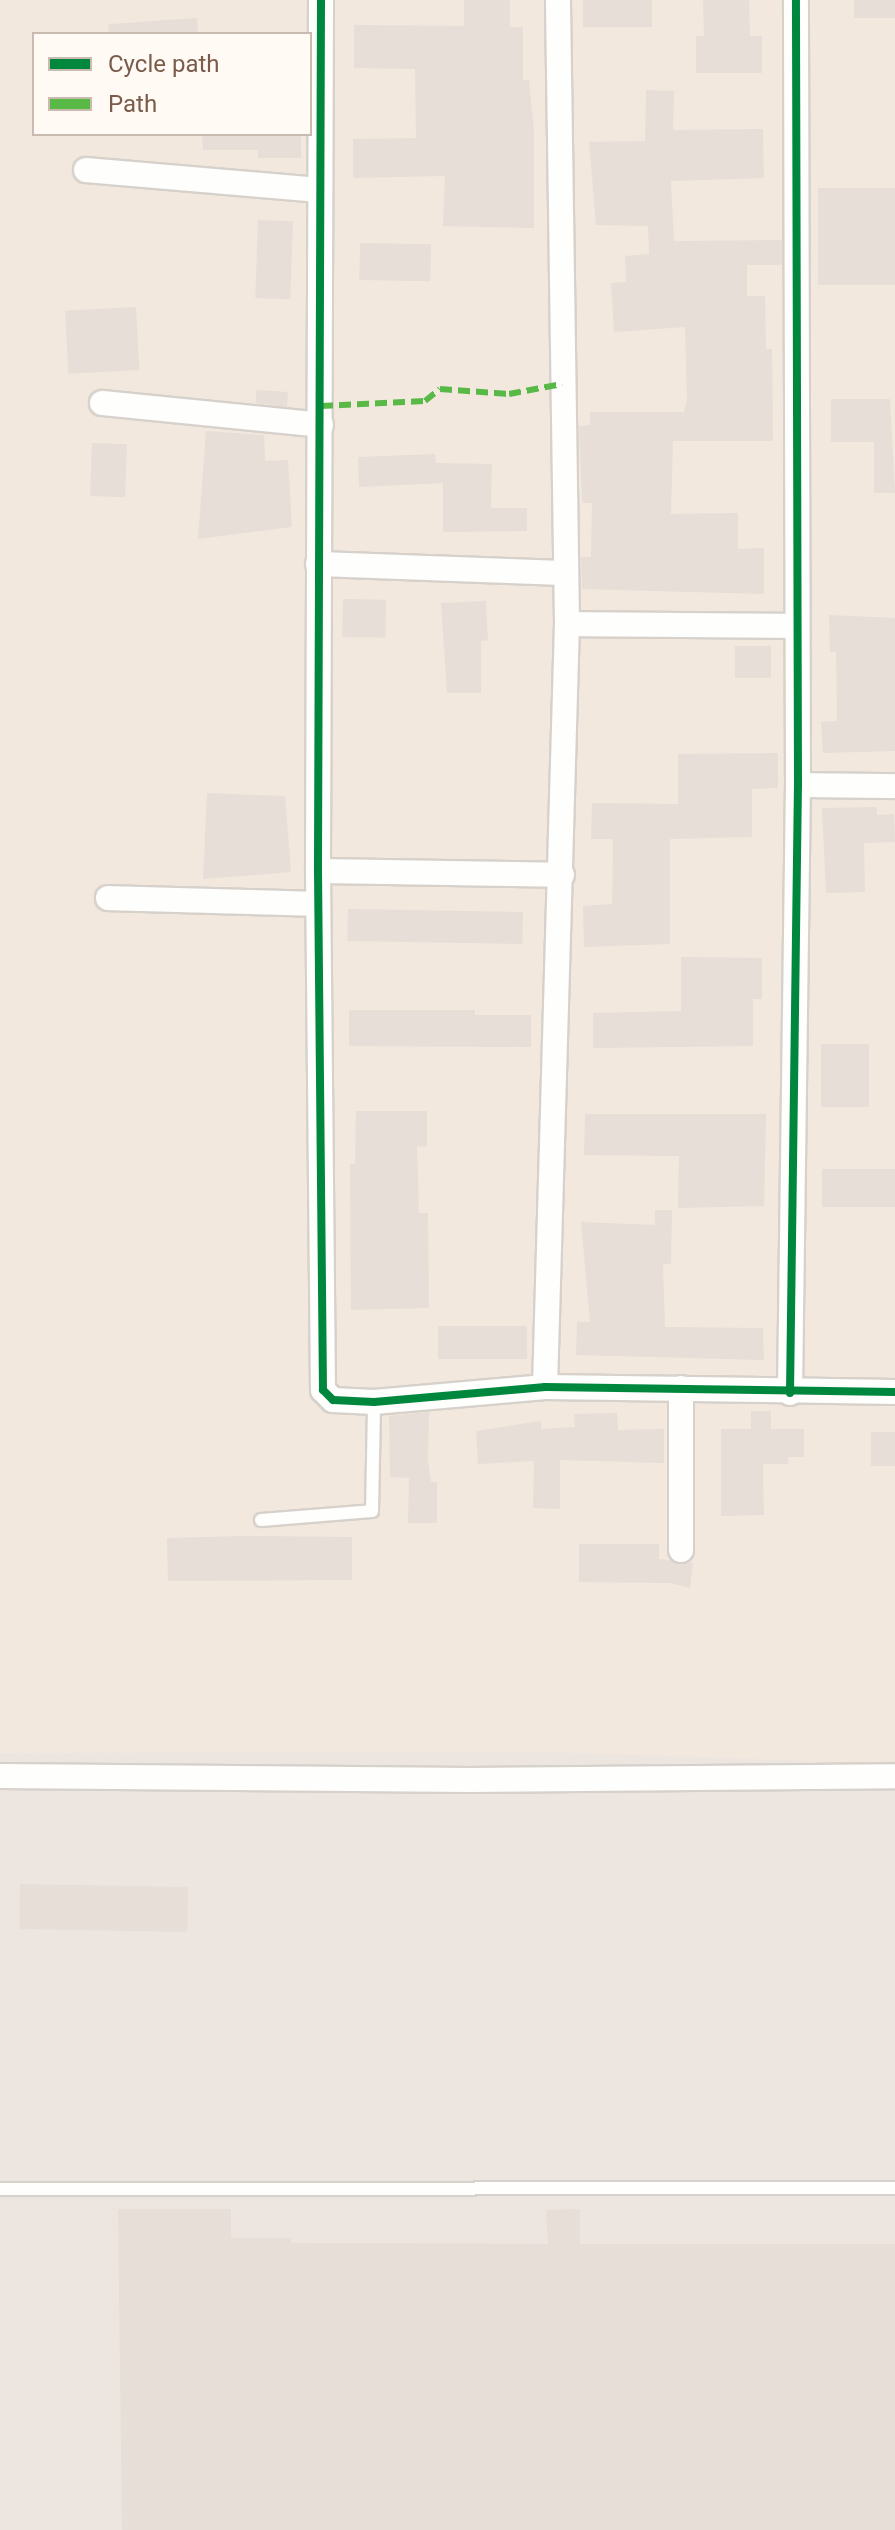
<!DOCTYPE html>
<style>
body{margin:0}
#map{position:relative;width:895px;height:2530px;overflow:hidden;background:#f9f5f0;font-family:Roboto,sans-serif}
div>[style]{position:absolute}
.residential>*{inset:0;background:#f2e8de}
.industrial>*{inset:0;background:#ede5e0}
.building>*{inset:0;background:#e6ded7;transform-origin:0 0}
.roads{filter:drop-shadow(2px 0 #d7d1cb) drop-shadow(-2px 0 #d7d1cb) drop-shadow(0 2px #d7d1cb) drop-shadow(0 -2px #d7d1cb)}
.service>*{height:12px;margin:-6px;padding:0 6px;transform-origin:6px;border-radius:6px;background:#fefefd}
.minor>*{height:24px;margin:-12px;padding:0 12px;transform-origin:12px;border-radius:12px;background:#fefefd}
.quiet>*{height:6px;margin-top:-3px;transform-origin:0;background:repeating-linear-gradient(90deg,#58b947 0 12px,transparent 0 18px)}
.cycleway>*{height:8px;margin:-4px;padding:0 4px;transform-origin:4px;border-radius:4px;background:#00873e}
span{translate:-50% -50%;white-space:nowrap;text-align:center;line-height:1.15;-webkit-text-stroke:8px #fffaf3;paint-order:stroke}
.legend{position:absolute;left:32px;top:32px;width:280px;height:104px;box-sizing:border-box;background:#fffaf3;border:2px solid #cabbb1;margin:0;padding:10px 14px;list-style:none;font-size:24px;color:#7a5c4d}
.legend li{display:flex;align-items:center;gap:16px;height:40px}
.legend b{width:40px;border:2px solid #cabbb1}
</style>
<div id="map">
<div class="residential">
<div style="clip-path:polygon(evenodd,0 0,895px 0,895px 2530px,0 2530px,0 0,34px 34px,310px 34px,310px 134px,34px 134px,34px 34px)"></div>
</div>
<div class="industrial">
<div style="clip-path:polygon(550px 1752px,895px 1764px,895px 2530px,0 2530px,0 1753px)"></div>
</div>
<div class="building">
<div style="clip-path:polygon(464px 0,510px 0,510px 27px,523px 27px,523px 80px,529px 80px,534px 132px,534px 228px,443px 226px,445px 176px,353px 178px,353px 139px,416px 138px,415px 69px,354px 68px,354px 25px,464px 26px)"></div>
<div style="left:583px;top:0;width:69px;height:27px"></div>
<div style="clip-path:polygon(703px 0,749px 0,750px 36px,762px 36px,762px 73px,696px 73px,696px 36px,704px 36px)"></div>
<div style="left:854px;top:0;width:41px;height:18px"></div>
<div style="left:197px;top:18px;width:16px;height:89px;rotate:86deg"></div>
<div style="clip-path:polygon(646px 90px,674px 91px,673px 130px,763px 129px,764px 178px,671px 181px,674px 241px,782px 240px,782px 265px,747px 265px,747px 296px,765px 296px,766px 349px,772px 349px,773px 441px,673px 441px,671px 514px,738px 513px,738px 549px,764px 548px,764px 594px,582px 589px,581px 557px,591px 557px,592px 503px,582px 503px,579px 426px,590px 425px,590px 412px,684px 412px,687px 399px,685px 327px,614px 332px,611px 283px,626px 282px,625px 256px,649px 254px,648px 226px,596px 225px,589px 142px,645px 141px)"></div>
<div style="clip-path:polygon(202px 134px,301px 134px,301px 158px,258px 158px,258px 150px,203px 150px)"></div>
<div style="left:895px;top:188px;width:97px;height:77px;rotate:90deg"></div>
<div style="left:258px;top:220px;width:35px;height:78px;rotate:2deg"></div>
<div style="left:360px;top:243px;width:71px;height:37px;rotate:1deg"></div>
<div style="left:136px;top:307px;width:63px;height:71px;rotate:87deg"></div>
<div style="clip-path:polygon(256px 390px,288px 392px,287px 407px,256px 403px)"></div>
<div style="clip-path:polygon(831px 399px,890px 399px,895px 493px,874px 493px,874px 442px,831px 442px)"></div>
<div style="clip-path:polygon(206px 431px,264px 435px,265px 461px,288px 460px,292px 527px,198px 539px)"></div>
<div style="left:92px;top:443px;width:35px;height:53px;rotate:2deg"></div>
<div style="clip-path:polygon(435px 454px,436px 463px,492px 464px,491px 508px,527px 508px,527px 531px,443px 532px,443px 483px,359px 487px,358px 457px)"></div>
<div style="left:343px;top:599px;width:43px;height:38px;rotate:1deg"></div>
<div style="clip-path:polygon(486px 601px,488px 640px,481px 641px,481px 693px,447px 693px,441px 603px)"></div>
<div style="clip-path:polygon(829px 615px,895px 618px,895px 751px,823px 753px,821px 722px,837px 721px,836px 652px,830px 652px)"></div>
<div style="left:735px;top:646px;width:36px;height:32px"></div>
<div style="clip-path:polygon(778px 753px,778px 788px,752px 789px,752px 837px,670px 839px,670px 944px,584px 947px,583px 906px,612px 904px,613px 839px,591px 839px,592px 803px,678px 804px,678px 754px)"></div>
<div style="clip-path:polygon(207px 793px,285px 796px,291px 872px,203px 879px)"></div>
<div style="clip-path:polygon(877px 807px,877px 815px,894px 814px,895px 842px,864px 843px,865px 892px,826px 893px,822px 808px)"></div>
<div style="left:348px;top:909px;width:175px;height:32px;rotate:1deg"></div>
<div style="clip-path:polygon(681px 957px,762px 958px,762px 999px,753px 999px,753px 1046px,593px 1048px,593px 1013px,681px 1011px)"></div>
<div style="clip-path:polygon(349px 1010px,475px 1010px,475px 1015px,531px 1015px,531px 1047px,349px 1046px)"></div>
<div style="left:821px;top:1044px;width:48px;height:63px"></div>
<div style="clip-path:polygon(356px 1111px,427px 1111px,427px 1147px,417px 1146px,419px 1213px,428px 1213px,429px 1308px,351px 1310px,350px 1164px,355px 1164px)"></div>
<div style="clip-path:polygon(585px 1114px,766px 1114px,764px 1206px,678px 1208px,679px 1156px,584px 1155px)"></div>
<div style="left:895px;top:1169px;width:38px;height:73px;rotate:90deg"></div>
<div style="clip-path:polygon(655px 1210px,672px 1210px,671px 1264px,663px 1264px,665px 1327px,763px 1328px,764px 1360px,576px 1355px,577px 1322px,590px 1322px,581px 1222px,655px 1225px)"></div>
<div style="left:438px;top:1326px;width:89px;height:33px"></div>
<div style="clip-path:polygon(751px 1411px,771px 1411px,771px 1429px,804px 1429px,804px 1457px,788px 1457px,788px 1464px,763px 1464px,764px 1515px,721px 1516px,721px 1429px,751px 1429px)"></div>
<div style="clip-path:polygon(429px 1412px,428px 1461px,431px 1482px,437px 1482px,437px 1523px,408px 1523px,409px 1478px,390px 1477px,389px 1416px)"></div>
<div style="clip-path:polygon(617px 1413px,618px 1430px,664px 1429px,664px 1463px,560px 1460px,560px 1509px,533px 1508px,534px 1461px,478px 1464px,476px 1431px,541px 1421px,541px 1429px,575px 1427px,574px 1414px)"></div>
<div style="left:871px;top:1432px;width:24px;height:34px"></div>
<div style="clip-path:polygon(245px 1536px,352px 1537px,352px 1580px,168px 1581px,167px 1538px)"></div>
<div style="clip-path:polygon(579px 1544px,659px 1544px,659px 1559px,693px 1563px,690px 1588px,670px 1583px,579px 1582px)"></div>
<div style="left:20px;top:1884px;width:168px;height:45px;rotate:1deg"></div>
<div style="clip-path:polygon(118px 2209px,231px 2209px,231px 2238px,291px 2238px,291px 2243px,548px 2244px,546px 2210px,580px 2209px,580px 2244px,895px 2244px,895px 2530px,122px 2530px)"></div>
</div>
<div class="roads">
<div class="service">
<div style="left:261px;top:1520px;width:111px;rotate:-4.6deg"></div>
<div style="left:372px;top:1511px;width:109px;rotate:-88.9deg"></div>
<div style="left:0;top:2189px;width:895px;rotate:-0.06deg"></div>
</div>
<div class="minor">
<div style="left:321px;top:0;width:871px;rotate:90.2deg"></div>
<div style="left:318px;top:871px;width:519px;rotate:89.45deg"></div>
<div style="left:323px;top:1390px;width:14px;rotate:45deg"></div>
<div style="left:333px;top:1400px;width:41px;rotate:2.8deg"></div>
<div style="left:374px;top:1402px;width:172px;rotate:-5deg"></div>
<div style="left:545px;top:1387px;width:350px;rotate:0.8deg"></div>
<div style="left:86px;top:170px;width:234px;rotate:4.9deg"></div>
<div style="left:102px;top:403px;width:220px;rotate:5.7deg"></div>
<div style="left:318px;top:564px;width:246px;rotate:2.1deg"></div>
<div style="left:567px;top:624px;width:229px;rotate:0.5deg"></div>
<div style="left:798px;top:785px;width:97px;rotate:0.6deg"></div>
<div style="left:318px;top:871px;width:244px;rotate:0.9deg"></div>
<div style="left:108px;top:898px;width:210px;rotate:1.6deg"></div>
<div style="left:545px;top:1387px;width:763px;rotate:-88.35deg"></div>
<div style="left:567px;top:624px;width:624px;rotate:-90.83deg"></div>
<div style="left:790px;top:1393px;width:608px;rotate:-89.25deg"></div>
<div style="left:798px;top:785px;width:785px;rotate:-90.15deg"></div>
<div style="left:681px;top:1550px;width:162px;rotate:-90deg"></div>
<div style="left:0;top:1776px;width:469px;rotate:0.5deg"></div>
<div style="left:469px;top:1780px;width:426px;rotate:-0.5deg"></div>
</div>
</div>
<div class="quiet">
<div style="left:321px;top:406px;width:104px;rotate:-2.8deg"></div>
<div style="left:425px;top:401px;width:19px;rotate:-39deg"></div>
<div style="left:440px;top:389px;width:69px;rotate:4.1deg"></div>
<div style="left:509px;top:394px;width:54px;rotate:-10.7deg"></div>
</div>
<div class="cycleway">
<div style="left:321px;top:0;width:871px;rotate:90.2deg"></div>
<div style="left:318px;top:871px;width:519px;rotate:89.45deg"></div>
<div style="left:323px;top:1390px;width:14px;rotate:45deg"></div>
<div style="left:333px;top:1400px;width:41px;rotate:2.8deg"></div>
<div style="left:374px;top:1402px;width:172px;rotate:-5deg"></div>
<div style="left:545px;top:1387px;width:350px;rotate:0.8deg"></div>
<div style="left:790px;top:1393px;width:608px;rotate:-89.25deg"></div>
<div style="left:798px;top:785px;width:785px;rotate:-90.15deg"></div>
</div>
<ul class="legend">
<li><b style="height:10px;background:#00873e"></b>Cycle path</li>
<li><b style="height:10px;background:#58b947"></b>Path</li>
</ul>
</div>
